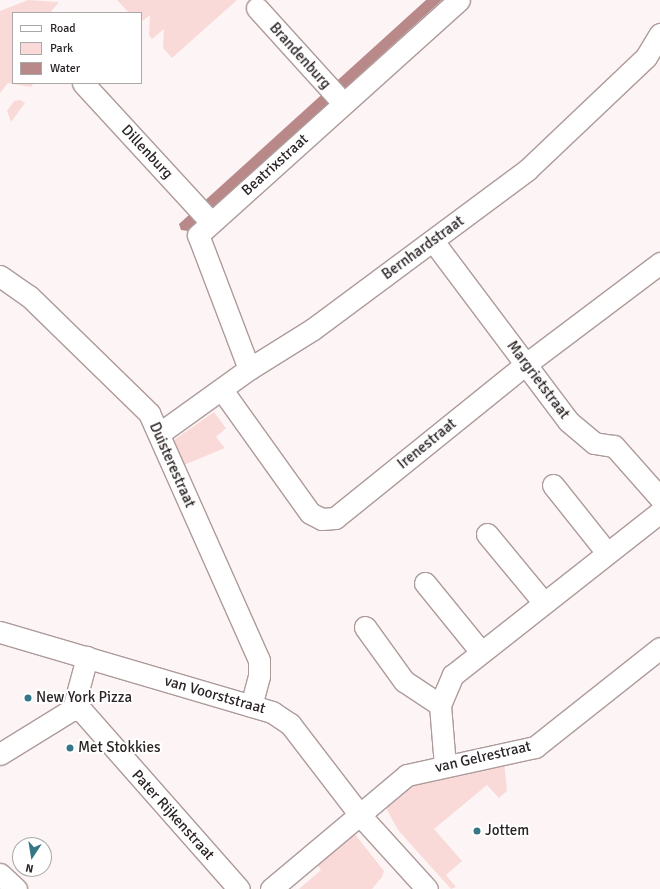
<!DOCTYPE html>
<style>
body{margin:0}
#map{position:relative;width:660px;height:889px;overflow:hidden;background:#fdf5f5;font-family:Signika,sans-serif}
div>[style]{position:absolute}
.green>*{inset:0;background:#f9dad9}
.water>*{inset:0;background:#b98989}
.roads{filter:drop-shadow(1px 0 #ad9b9a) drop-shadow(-1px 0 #ad9b9a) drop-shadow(0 1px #ad9b9a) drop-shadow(0 -1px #ad9b9a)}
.minor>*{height:21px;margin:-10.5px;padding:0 10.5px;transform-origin:10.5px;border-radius:10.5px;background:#fff}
.dots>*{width:11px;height:11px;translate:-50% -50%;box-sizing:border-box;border:2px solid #fff;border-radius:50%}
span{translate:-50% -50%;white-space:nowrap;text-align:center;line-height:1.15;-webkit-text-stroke:4px #fff;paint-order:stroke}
.street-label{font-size:15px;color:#2c2525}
.poi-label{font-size:15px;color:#2c2525}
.left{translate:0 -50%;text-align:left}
.legend{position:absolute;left:12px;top:12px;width:130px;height:72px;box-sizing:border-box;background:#fff;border:1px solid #aba8a8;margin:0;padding:5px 7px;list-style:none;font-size:12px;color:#2c2525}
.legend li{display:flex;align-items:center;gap:8px;height:20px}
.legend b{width:20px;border:1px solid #aba8a8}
.north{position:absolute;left:12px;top:837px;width:40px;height:40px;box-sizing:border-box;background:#fff;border:1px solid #aba8a8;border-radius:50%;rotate:192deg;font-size:11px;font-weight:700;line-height:16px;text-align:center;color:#2c2525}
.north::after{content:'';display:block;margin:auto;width:14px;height:18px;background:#357789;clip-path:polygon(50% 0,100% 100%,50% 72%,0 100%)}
</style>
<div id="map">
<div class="green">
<div style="clip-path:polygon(28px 0,59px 2px,50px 13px,13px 13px,13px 83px,34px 83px,31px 87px,8px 83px,0 93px,0 11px)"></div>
<div style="clip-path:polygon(117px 0,237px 0,172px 58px,163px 48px,164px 29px,152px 39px,149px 35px,150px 15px,141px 22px,141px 13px,129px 13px)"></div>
<div style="clip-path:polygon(20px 100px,25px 103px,11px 122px,7px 111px,14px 101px)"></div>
<div style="clip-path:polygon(214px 412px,226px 428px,216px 437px,225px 448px,184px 465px,174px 440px)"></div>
<div style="clip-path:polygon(504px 761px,507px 791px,499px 798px,487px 785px,434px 829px,462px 861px,446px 875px,456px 887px,451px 889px,398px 830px,385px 806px,408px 784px)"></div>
<div style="clip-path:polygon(350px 828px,384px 871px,382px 877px,372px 889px,299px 889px,321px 870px,313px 860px)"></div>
</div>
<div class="water">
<div style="clip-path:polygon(426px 0,442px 0,188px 231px,181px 230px,179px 224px)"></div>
</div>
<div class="roads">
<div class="minor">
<div style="left:257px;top:8px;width:128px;rotate:47.8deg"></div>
<div style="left:83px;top:83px;width:189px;rotate:47.4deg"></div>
<div style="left:433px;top:241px;width:225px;rotate:53.1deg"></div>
<div style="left:568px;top:421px;width:34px;rotate:40deg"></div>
<div style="left:594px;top:443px;width:20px;rotate:9deg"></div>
<div style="left:614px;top:446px;width:69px;rotate:48.5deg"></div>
<div style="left:0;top:276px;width:35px;rotate:35deg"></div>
<div style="left:29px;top:296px;width:168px;rotate:44.3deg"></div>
<div style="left:149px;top:413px;width:270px;rotate:66deg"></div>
<div style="left:259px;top:660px;width:16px;rotate:90deg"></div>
<div style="left:259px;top:676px;width:31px;rotate:105deg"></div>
<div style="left:249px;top:369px;width:143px;rotate:-110.8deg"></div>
<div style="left:198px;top:235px;width:351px;rotate:-42deg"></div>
<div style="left:222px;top:390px;width:151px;rotate:54.4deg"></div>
<div style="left:310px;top:513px;width:13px;rotate:27deg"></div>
<div style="left:322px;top:519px;width:13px;rotate:-4deg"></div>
<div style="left:335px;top:518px;width:245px;rotate:-38.9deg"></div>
<div style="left:526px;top:364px;width:168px;rotate:-37deg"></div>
<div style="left:160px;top:433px;width:110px;rotate:-35.7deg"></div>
<div style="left:249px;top:369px;width:75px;rotate:-32deg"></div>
<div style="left:313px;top:329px;width:267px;rotate:-36.6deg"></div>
<div style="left:527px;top:170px;width:164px;rotate:-43.5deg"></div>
<div style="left:646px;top:57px;width:27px;rotate:-59deg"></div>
<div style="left:553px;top:485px;width:87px;rotate:51.5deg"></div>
<div style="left:487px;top:534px;width:89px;rotate:50.4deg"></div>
<div style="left:425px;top:583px;width:89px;rotate:50.9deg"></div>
<div style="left:365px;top:627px;width:67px;rotate:54.2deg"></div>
<div style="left:404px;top:681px;width:43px;rotate:33.7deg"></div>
<div style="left:0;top:632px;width:284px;rotate:16.4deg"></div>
<div style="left:272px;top:712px;width:22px;rotate:34deg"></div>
<div style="left:290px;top:724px;width:113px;rotate:52.5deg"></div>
<div style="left:359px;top:814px;width:101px;rotate:47.8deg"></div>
<div style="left:73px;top:709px;width:9px;rotate:13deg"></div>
<div style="left:82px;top:711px;width:237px;rotate:48.6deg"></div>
<div style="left:73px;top:709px;width:54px;rotate:-74.9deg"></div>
<div style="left:0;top:754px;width:86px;rotate:-31.7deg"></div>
<div style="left:445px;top:766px;width:61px;rotate:-94.7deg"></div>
<div style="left:440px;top:705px;width:33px;rotate:-67deg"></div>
<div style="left:453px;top:675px;width:263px;rotate:-38.2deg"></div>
<div style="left:0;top:874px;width:22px;rotate:43deg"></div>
<div style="left:271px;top:889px;width:177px;rotate:-40deg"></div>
<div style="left:407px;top:775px;width:131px;rotate:-12.3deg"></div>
<div style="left:535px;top:747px;width:159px;rotate:-38.4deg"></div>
</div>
</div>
<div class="dots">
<div style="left:28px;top:698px;background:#357789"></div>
<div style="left:70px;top:748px;background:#357789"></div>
<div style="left:477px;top:831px;background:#357789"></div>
</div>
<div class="street-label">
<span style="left:300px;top:56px;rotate:48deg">Brandenburg</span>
<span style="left:147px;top:152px;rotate:47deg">Dillenburg</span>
<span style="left:275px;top:165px;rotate:-42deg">Beatrixstraat</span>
<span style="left:423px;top:248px;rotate:-36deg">Bernhardstraat</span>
<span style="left:538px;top:380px;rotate:53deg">Margrietstraat</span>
<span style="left:427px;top:444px;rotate:-39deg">Irenestraat</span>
<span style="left:172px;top:465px;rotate:66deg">Duisterestraat</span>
<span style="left:215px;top:695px;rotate:16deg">van Voorststraat</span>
<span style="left:483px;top:757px;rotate:-13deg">van Gelrestraat</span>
<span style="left:173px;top:815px;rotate:48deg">Pater Rijkenstraat</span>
</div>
<div class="poi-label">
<span class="left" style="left:36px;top:698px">New York Pizza</span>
<span class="left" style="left:78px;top:748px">Met Stokkies</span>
<span class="left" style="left:485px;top:831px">Jottem</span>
</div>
<ul class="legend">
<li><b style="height:5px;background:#fff"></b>Road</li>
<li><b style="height:11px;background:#f9dad9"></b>Park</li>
<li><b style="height:11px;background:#b98989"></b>Water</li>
</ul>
<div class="north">N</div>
</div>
